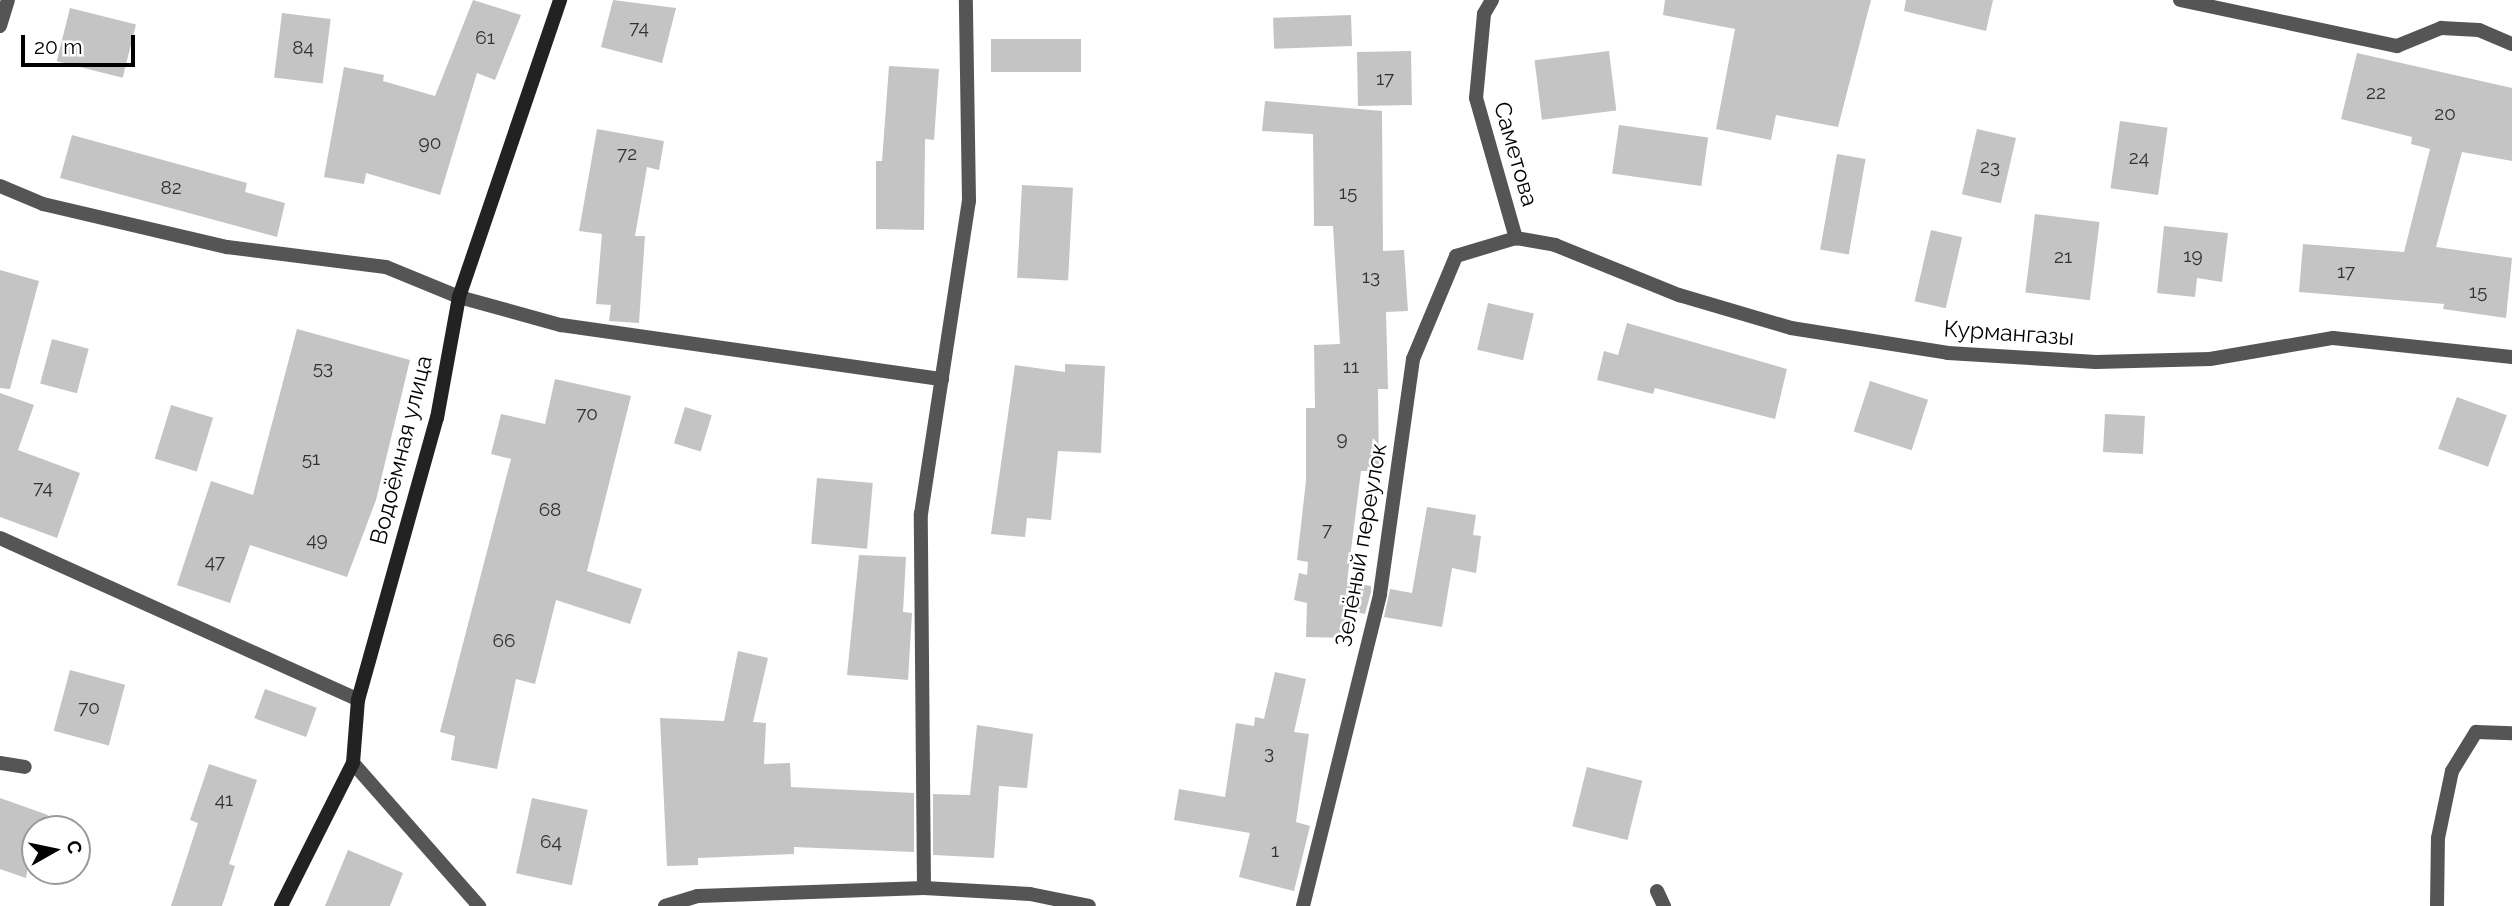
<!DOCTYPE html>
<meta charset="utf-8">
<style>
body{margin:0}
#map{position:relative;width:2512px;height:906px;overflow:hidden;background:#fff;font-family:Raleway,sans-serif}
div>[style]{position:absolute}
.building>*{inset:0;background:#c4c4c4;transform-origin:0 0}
.lane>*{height:14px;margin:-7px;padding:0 7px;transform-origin:7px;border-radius:7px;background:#555}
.street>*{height:14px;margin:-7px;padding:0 7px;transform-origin:7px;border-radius:7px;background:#555}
.secondary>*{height:14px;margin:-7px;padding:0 7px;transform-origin:7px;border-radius:7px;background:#222}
span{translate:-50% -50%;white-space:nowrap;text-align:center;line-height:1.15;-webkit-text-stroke:5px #fff;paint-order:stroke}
.number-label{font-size:19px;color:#313131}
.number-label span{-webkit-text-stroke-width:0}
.street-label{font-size:23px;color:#000}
.north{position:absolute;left:21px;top:815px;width:70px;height:70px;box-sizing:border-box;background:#fff;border:2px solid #999;border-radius:50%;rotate:81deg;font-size:19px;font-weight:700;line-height:28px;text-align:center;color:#000}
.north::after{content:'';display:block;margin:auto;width:24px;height:32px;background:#000;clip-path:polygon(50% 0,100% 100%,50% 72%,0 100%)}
.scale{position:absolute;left:21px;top:35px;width:114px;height:32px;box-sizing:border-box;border:4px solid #000;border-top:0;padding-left:9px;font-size:21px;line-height:24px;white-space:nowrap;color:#000;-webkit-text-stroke:5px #fff;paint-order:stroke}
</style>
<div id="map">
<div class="building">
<div style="clip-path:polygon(473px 0,521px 15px,495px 80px,477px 73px,440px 195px,366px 173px,364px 184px,324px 177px,344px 67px,384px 75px,383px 81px,435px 96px)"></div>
<div style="clip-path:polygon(613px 0,676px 8px,662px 63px,601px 47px)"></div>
<div style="clip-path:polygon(1665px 0,1871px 0,1838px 127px,1776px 115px,1771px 140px,1716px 129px,1735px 29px,1663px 15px)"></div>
<div style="clip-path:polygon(1906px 0,1993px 0,1986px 31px,1904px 11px)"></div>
<div style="left:70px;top:8px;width:68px;height:55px;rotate:14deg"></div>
<div style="left:282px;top:13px;width:49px;height:65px;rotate:7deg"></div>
<div style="left:1351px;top:15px;width:31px;height:78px;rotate:88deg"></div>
<div style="left:1081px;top:39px;width:33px;height:90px;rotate:90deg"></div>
<div style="left:1411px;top:51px;width:54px;height:54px;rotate:89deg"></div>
<div style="left:1609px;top:51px;width:60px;height:75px;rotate:83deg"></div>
<div style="clip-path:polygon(2357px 53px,2512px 88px,2512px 161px,2462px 152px,2436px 247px,2512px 258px,2506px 318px,2443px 309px,2444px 304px,2299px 292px,2303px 244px,2404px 252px,2430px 149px,2411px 144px,2412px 137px,2341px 119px)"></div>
<div style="clip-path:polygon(889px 66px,939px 69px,934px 140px,925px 139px,924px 230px,876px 229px,876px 161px,882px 161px)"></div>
<div style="clip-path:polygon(1265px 101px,1382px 111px,1383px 251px,1404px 250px,1408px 311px,1386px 312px,1388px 389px,1378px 389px,1379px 471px,1361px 471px,1347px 582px,1371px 586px,1371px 592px,1365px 614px,1345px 610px,1345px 638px,1306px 637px,1307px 603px,1294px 600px,1299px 573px,1307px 575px,1308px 562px,1297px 560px,1306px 481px,1306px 408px,1315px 408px,1314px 345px,1340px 344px,1333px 226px,1314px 226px,1313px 134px,1262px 131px)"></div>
<div style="left:2120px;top:121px;width:48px;height:68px;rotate:8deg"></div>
<div style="left:1619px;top:125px;width:90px;height:49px;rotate:8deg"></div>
<div style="clip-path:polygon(597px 129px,664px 141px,659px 170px,647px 167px,635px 236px,645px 236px,639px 323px,609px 321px,611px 305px,596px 304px,602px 234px,579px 231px)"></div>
<div style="left:1977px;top:129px;width:40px;height:67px;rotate:13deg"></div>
<div style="clip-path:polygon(72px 135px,247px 183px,245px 192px,285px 203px,277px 237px,60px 178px)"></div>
<div style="left:1837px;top:154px;width:29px;height:97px;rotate:10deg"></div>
<div style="left:1022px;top:185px;width:51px;height:93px;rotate:3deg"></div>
<div style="left:2035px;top:214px;width:65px;height:79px;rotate:7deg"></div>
<div style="clip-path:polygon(2164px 226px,2228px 233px,2222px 282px,2197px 278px,2195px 297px,2157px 293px)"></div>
<div style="left:1931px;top:230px;width:32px;height:73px;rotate:13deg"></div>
<div style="clip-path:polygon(0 270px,39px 281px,10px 389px,0 388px)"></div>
<div style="left:1488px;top:303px;width:47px;height:48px;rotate:13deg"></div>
<div style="clip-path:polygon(1627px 323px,1787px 369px,1775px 419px,1655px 388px,1653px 394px,1597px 380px,1604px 351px,1618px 355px)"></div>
<div style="clip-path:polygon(297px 329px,410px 360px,376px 500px,347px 577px,250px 545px,230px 603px,177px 585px,211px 481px,253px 495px)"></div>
<div style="left:52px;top:339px;width:38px;height:46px;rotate:15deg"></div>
<div style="clip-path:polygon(1065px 364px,1105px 366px,1101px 453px,1058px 451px,1051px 520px,1027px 518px,1025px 537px,991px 534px,1015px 365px,1065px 372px)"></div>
<div style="clip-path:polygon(555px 379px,631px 396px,587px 571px,642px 589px,630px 624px,556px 600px,535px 684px,516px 679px,497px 769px,451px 760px,455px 736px,440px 732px,511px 459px,491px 454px,501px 414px,545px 424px)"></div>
<div style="left:1870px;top:381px;width:61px;height:53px;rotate:18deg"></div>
<div style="clip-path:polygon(0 393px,34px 405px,18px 450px,80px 473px,57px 538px,0 517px)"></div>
<div style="left:2457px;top:397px;width:53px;height:55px;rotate:20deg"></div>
<div style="left:171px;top:405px;width:44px;height:56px;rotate:17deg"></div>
<div style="left:685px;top:407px;width:28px;height:38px;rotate:17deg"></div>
<div style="left:2105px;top:414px;width:40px;height:38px;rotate:3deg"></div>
<div style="left:817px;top:478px;width:56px;height:66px;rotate:5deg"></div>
<div style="clip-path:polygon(1427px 507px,1476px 515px,1473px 535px,1481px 536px,1476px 573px,1452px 568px,1442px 627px,1384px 617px,1390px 589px,1412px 593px)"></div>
<div style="clip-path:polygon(859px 555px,906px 557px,903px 612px,912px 613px,908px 680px,847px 675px)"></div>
<div style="clip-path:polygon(738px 651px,768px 658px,753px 722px,766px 723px,764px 764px,790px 763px,791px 787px,914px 793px,914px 852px,794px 847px,794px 854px,698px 858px,698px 865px,667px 866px,660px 718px,724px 721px)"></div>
<div style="left:70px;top:670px;width:57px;height:63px;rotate:15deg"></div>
<div style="clip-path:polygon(1275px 672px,1306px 679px,1294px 732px,1309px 734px,1296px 822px,1310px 826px,1294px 891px,1239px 877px,1250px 833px,1174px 820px,1179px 789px,1225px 797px,1236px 723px,1254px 726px,1255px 717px,1264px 719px)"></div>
<div style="left:265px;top:689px;width:55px;height:31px;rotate:20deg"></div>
<div style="clip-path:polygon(977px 725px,1033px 734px,1027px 788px,999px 786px,994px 858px,933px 855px,933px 794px,970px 795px)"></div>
<div style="clip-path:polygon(209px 764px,257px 780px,229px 864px,235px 866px,222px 906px,171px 906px,198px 823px,190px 820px)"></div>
<div style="left:1587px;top:767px;width:57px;height:61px;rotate:14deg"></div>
<div style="clip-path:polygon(0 798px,48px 815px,43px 829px,35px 829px,26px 878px,0 869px)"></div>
<div style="left:532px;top:798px;width:57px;height:77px;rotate:12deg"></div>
<div style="clip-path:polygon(348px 850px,403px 873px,390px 906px,325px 906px)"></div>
</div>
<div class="lane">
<div style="left:1492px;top:0;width:16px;rotate:120deg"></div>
<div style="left:1484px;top:14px;width:84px;rotate:95.4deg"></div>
<div style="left:1476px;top:98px;width:146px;rotate:74.1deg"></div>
<div style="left:2180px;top:0;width:222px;rotate:12deg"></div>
<div style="left:2397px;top:46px;width:48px;rotate:-22.2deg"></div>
<div style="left:2441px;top:28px;width:38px;rotate:3deg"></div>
<div style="left:2479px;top:30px;width:36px;rotate:23deg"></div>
<div style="left:0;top:186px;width:47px;rotate:22.7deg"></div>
<div style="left:43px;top:204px;width:189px;rotate:13.2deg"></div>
<div style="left:227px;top:247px;width:160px;rotate:7.2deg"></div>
<div style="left:386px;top:267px;width:79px;rotate:22.3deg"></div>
<div style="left:459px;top:297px;width:106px;rotate:15.4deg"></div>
<div style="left:561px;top:325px;width:385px;rotate:8.1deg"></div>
<div style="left:0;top:538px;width:393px;rotate:24.3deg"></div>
<div style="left:0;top:763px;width:25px;rotate:9deg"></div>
<div style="left:924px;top:888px;width:374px;rotate:-90.5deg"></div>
<div style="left:921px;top:514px;width:317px;rotate:-81.3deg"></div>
<div style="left:969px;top:201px;width:201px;rotate:-90.9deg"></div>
<div style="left:1657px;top:891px;width:17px;rotate:65deg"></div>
<div style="left:665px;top:906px;width:34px;rotate:-17deg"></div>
<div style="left:698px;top:896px;width:226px;rotate:-2deg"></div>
<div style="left:924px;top:888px;width:106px;rotate:3.2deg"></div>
<div style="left:1030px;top:894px;width:60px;rotate:11.5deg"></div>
<div style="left:1303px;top:906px;width:321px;rotate:-76.1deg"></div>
<div style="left:1380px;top:594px;width:237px;rotate:-82deg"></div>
<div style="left:1413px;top:359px;width:112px;rotate:-67.3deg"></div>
<div style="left:1456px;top:256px;width:63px;rotate:-16.7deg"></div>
<div style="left:1516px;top:238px;width:40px;rotate:10deg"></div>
<div style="left:1555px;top:245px;width:134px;rotate:22deg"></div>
<div style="left:1679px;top:295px;width:117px;rotate:16.4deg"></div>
<div style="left:1791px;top:328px;width:159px;rotate:9deg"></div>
<div style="left:1948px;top:353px;width:148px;rotate:3.5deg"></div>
<div style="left:2096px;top:362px;width:114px;rotate:-1.5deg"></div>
<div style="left:2210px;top:359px;width:125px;rotate:-9.7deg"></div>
<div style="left:2333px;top:338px;width:180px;rotate:6.1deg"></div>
</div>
<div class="street">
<div style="left:0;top:26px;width:27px;rotate:-73deg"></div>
<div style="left:353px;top:763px;width:191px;rotate:48.6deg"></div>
<div style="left:2437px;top:906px;width:68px;rotate:-89.2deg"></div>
<div style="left:2438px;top:838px;width:68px;rotate:-78.2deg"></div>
<div style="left:2452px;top:771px;width:46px;rotate:-58.4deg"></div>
<div style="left:2476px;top:732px;width:36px;rotate:2deg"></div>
</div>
<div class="secondary">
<div style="left:281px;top:906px;width:160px;rotate:-63.3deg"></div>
<div style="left:353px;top:763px;width:63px;rotate:-85.5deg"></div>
<div style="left:358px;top:700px;width:293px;rotate:-74.4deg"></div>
<div style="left:437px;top:418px;width:123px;rotate:-79.7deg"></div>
<div style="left:459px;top:297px;width:314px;rotate:-71.2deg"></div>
</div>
<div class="number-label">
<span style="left:639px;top:28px">74</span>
<span style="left:485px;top:38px">61</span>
<span style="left:303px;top:48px">84</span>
<span style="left:1385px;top:79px">17</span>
<span style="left:2376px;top:93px">22</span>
<span style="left:2445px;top:114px">20</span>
<span style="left:430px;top:143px">90</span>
<span style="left:627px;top:154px">72</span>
<span style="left:2139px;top:158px">24</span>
<span style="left:1990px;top:167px">23</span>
<span style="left:171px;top:188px">82</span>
<span style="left:1348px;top:193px">15</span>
<span style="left:2193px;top:256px">19</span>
<span style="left:2063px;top:257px">21</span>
<span style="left:2346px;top:272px">17</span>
<span style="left:1371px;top:277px">13</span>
<span style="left:2478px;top:292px">15</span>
<span style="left:1351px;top:367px">11</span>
<span style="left:323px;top:368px">53</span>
<span style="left:587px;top:414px">70</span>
<span style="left:1342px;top:439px">9</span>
<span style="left:311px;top:459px">51</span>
<span style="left:43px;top:488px">74</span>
<span style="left:550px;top:510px">68</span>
<span style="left:1327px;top:530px">7</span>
<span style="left:317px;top:540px">49</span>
<span style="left:215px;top:562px">47</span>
<span style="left:504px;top:641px">66</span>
<span style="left:89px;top:708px">70</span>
<span style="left:1269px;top:753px">3</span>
<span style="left:224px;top:800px">41</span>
<span style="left:551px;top:842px">64</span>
<span style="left:1275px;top:851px">1</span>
</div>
<div class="street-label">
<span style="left:1516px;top:154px;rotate:74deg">Саметова</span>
<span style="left:2009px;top:333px;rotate:4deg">Курмангазы</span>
<span style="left:401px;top:450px;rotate:-76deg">Водоёмная улица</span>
<span style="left:1361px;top:545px;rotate:-80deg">Зелёный переулок</span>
</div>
<div class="north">С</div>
<div class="scale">20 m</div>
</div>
